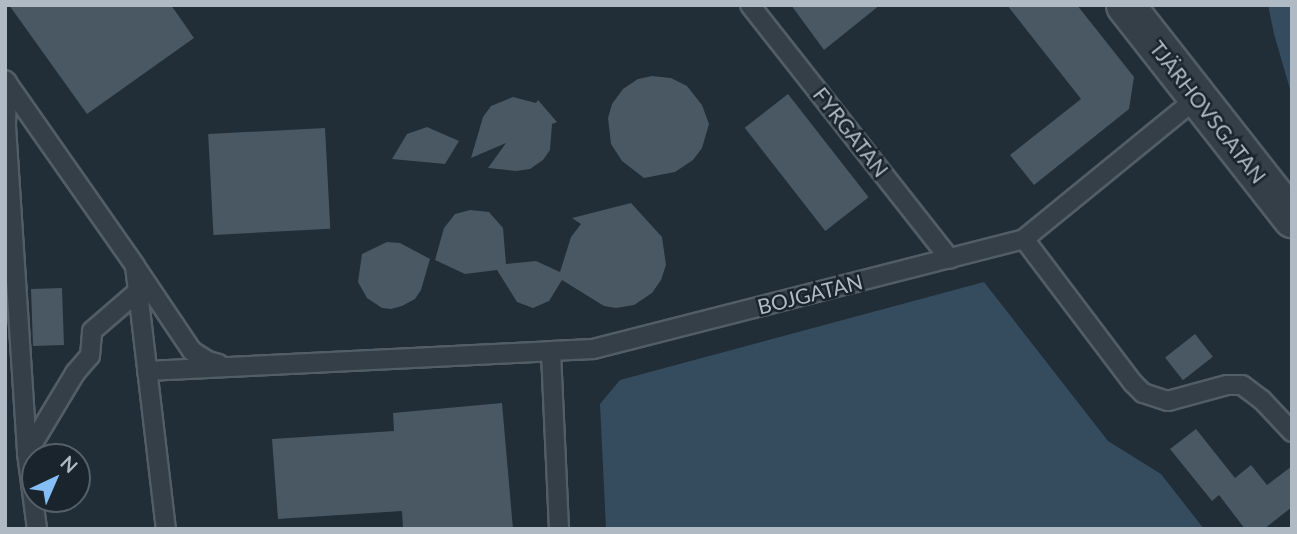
<!DOCTYPE html>
<meta charset="utf-8">
<style>
body{margin:0}
#map{position:relative;width:1297px;height:534px;overflow:hidden;background:#212d37;font-family:Lato,sans-serif}
div>[style]{position:absolute}
.water>*{inset:0;background:#354c5e}
.building>*{inset:0;background:#495863;transform-origin:0 0}
.roads{filter:drop-shadow(2px 0 #525d65) drop-shadow(-2px 0 #525d65) drop-shadow(0 2px #525d65) drop-shadow(0 -2px #525d65)}
.service>*{height:18px;margin:-9px;padding:0 9px;transform-origin:9px;border-radius:9px;background:#353f48}
.minor>*{height:37px;margin:-18.5px;padding:0 18.5px;transform-origin:18.5px;border-radius:18.5px;background:#353f48}
span{translate:-50% -50%;white-space:nowrap;text-align:center;line-height:1.15;-webkit-text-stroke:5px #1a242c;paint-order:stroke}
.street-label{font-size:21px;color:#afbac4}
.frame{position:absolute;inset:0;border:7px solid #afbac4;pointer-events:none}
.north{position:absolute;left:21px;top:443px;width:70px;height:70px;box-sizing:border-box;background:#1a242c;border:2px solid #566069;border-radius:50%;rotate:44deg;font-size:19px;font-weight:700;line-height:28px;text-align:center;color:#afbac4}
.north::after{content:'';display:block;margin:auto;width:24px;height:32px;background:#85bef4;clip-path:polygon(50% 0,100% 100%,50% 72%,0 100%)}
</style>
<div id="map">
<div class="water">
<div style="clip-path:polygon(1268px 5px,1292px 5px,1292px 96px,1274px 34px)"></div>
<div style="clip-path:polygon(984px 282px,1108px 441px,1161px 474px,1204px 529px,606px 529px,600px 404px,620px 380px)"></div>
</div>
<div class="building">
<div style="clip-path:polygon(9px 5px,171px 5px,194px 38px,87px 114px)"></div>
<div style="clip-path:polygon(791px 5px,880px 5px,824px 50px)"></div>
<div style="clip-path:polygon(1007px 5px,1077px 5px,1134px 77px,1129px 109px,1034px 185px,1010px 155px,1081px 99px)"></div>
<div style="clip-path:polygon(652px 76px,671px 78px,687px 86px,702px 105px,709px 124px,702px 148px,693px 160px,675px 172px,644px 178px,622px 161px,611px 144px,608px 118px,612px 104px,623px 89px,638px 79px)"></div>
<div style="left:788px;top:94px;width:131px;height:55px;rotate:52deg"></div>
<div style="clip-path:polygon(513px 97px,536px 103px,538px 100px,557px 122px,552px 124px,550px 150px,543px 160px,530px 169px,516px 171px,488px 168px,506px 143px,471px 158px,483px 117px,491px 106px)"></div>
<div style="clip-path:polygon(427px 127px,459px 141px,445px 164px,392px 159px,407px 134px)"></div>
<div style="left:325px;top:128px;width:101px;height:117px;rotate:87deg"></div>
<div style="clip-path:polygon(631px 203px,662px 237px,666px 265px,661px 280px,652px 293px,634px 305px,616px 308px,604px 306px,562px 280px,549px 301px,533px 308px,517px 302px,497px 270px,465px 274px,435px 260px,444px 228px,455px 214px,470px 210px,489px 212px,503px 228px,506px 264px,536px 261px,560px 272px,571px 237px,581px 224px,572px 218px)"></div>
<div style="clip-path:polygon(387px 242px,400px 243px,430px 259px,421px 290px,415px 299px,402px 306px,391px 309px,382px 308px,367px 298px,358px 282px,362px 254px)"></div>
<div style="left:62px;top:288px;width:57px;height:31px;rotate:88deg"></div>
<div style="left:1195px;top:334px;width:29px;height:38px;rotate:52deg"></div>
<div style="clip-path:polygon(502px 403px,513px 529px,403px 529px,402px 511px,278px 519px,272px 439px,394px 431px,393px 413px)"></div>
<div style="clip-path:polygon(1196px 429px,1235px 478px,1251px 465px,1267px 485px,1292px 466px,1292px 507px,1264px 529px,1245px 529px,1219px 495px,1212px 501px,1170px 449px)"></div>
</div>
<div class="roads">
<div class="service">
<div style="left:750px;top:5px;width:323px;rotate:51.8deg"></div>
<div style="left:5px;top:80px;width:227px;rotate:55deg"></div>
<div style="left:135px;top:266px;width:265px;rotate:83.3deg"></div>
<div style="left:7px;top:82px;width:44px;rotate:91.3deg"></div>
<div style="left:6px;top:126px;width:328px;rotate:86.3deg"></div>
<div style="left:1024px;top:239px;width:181px;rotate:52.9deg"></div>
<div style="left:1133px;top:383px;width:14px;rotate:45deg"></div>
<div style="left:1143px;top:393px;width:26px;rotate:18deg"></div>
<div style="left:1168px;top:401px;width:61px;rotate:-15.2deg"></div>
<div style="left:1227px;top:385px;width:15px"></div>
<div style="left:1242px;top:385px;width:25px;rotate:37deg"></div>
<div style="left:1262px;top:400px;width:44px;rotate:46.8deg"></div>
<div style="left:137px;top:269px;width:99px;rotate:56.1deg"></div>
<div style="left:192px;top:351px;width:19px;rotate:32deg"></div>
<div style="left:208px;top:361px;width:11px;rotate:15deg"></div>
<div style="left:147px;top:371px;width:404px;rotate:-2.8deg"></div>
<div style="left:37px;top:529px;width:77px;rotate:-97.5deg"></div>
<div style="left:27px;top:453px;width:93px;rotate:-59deg"></div>
<div style="left:75px;top:373px;width:23px;rotate:-49deg"></div>
<div style="left:90px;top:356px;width:25px;rotate:-85deg"></div>
<div style="left:92px;top:331px;width:60px;rotate:-40.9deg"></div>
<div style="left:559px;top:529px;width:178px;rotate:-92.6deg"></div>
<div style="left:551px;top:351px;width:42px;rotate:-2.7deg"></div>
<div style="left:593px;top:349px;width:445px;rotate:-14.3deg"></div>
<div style="left:1024px;top:239px;width:223px;rotate:-39.2deg"></div>
</div>
<div class="minor">
<div style="left:1125px;top:5px;width:271px;rotate:51.9deg"></div>
</div>
</div>
<div class="street-label">
<span style="left:1208px;top:112px;rotate:52deg">TJÄRHOVSGATAN</span>
<span style="left:851px;top:132px;rotate:52deg">FYRGATAN</span>
<span style="left:810px;top:294px;rotate:-14deg">BOJGATAN</span>
</div>
<div class="frame"></div>
<div class="north">N</div>
</div>
